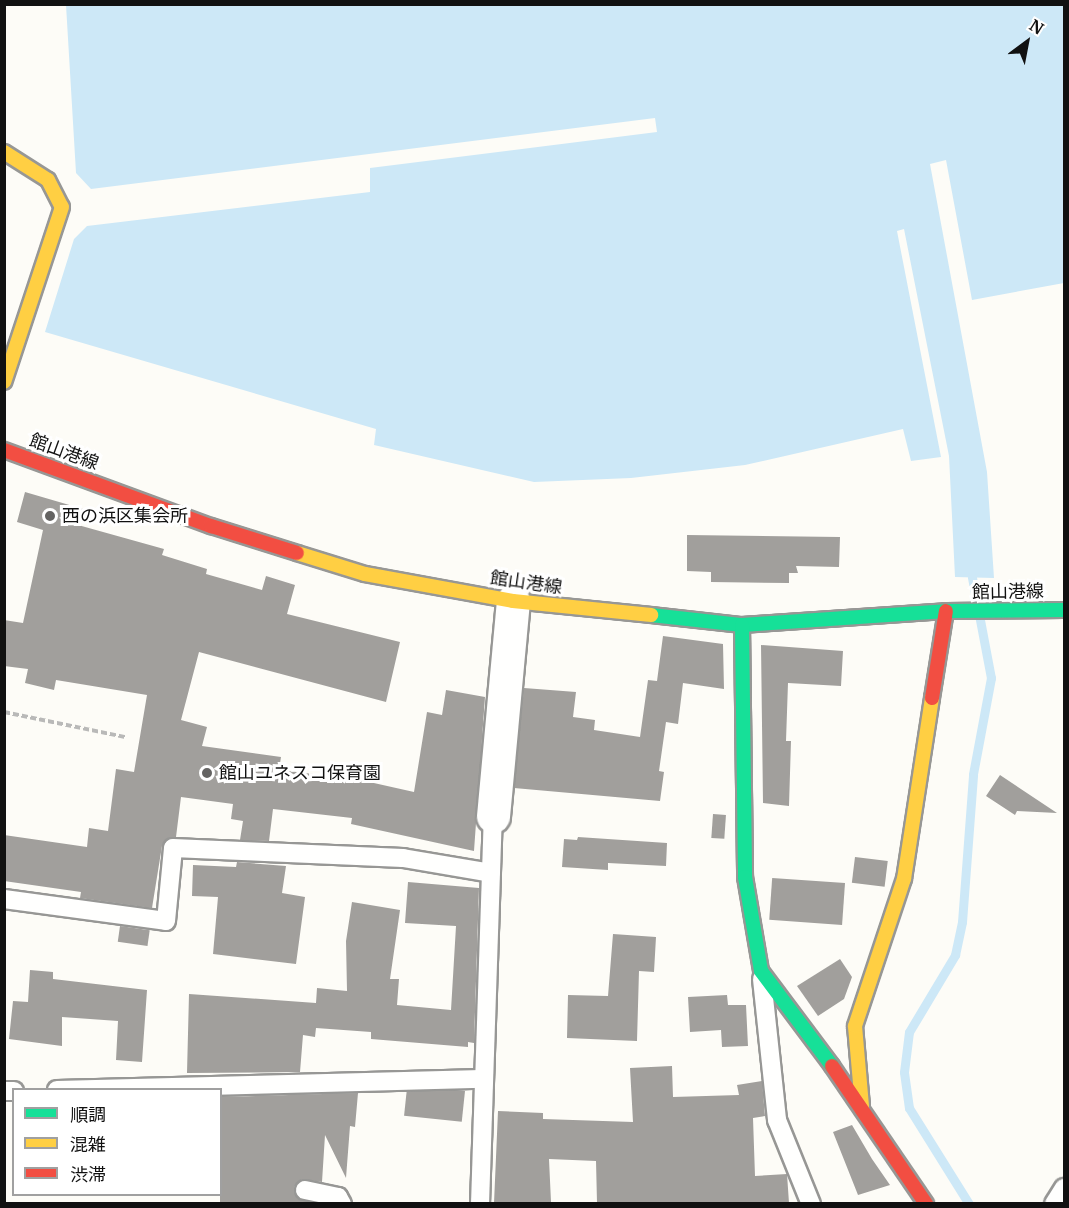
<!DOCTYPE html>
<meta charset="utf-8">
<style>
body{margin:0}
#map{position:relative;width:1069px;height:1208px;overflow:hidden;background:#fdfcf7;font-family:Merriweather,"Noto Sans JP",serif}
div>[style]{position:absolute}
.water>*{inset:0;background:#cde8f7}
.stream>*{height:9px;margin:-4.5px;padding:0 4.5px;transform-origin:4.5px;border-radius:4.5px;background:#cde8f7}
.building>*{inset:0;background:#a19f9c;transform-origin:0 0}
.path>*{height:4px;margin-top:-2px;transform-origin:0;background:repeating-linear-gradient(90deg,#b9b9b8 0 6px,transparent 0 9px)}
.roads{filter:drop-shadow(2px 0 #979795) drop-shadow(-2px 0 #979795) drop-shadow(0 2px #979795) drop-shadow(0 -2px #979795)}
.lane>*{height:18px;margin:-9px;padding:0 9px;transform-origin:9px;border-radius:9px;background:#fffffe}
.street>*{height:33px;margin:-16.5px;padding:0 16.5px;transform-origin:16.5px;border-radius:16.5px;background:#fffffe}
.fast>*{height:14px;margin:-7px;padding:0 7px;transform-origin:7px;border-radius:7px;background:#16e098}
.slow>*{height:14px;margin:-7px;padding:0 7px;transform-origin:7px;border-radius:7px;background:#ffcf43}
.jam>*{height:14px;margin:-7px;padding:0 7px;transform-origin:7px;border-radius:7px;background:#f24e42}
.dots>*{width:16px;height:16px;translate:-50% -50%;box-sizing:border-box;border:3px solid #fff;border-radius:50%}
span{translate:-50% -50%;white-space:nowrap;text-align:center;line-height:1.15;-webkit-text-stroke:6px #fff;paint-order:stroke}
.street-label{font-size:18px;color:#111}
.poi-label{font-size:18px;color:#111}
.left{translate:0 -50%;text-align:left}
.frame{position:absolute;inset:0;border:6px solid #111;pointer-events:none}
.legend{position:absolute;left:12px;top:1088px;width:210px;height:108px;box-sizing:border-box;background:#fff;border:2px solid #a0a0a0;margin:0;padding:8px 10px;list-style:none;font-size:18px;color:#111}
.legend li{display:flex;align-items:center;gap:12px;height:30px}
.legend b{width:30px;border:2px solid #a0a0a0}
.north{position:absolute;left:997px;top:12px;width:60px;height:60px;-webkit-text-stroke:4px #fff;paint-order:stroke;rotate:32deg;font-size:16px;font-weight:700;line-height:24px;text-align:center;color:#111}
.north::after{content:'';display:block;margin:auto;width:21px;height:27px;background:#111;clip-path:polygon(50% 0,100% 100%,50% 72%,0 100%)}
</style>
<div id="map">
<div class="water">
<div style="clip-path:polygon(66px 5px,1064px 5px,1064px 283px,972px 300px,946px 160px,930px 164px,987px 472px,994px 578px,955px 577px,949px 456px,904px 229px,897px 231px,941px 457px,911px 461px,903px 429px,745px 465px,631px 478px,534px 482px,374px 445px,376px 429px,45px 332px,74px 239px,87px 226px,370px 192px,370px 168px,657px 132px,655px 118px,91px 189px,76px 173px)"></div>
</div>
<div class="stream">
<div style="left:969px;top:1204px;width:113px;rotate:-122deg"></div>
<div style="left:909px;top:1108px;width:36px;rotate:-98deg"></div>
<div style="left:904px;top:1072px;width:40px;rotate:-82.9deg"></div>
<div style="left:909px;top:1032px;width:90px;rotate:-59.1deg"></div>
<div style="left:955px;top:955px;width:34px;rotate:-78deg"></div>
<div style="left:962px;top:922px;width:148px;rotate:-85.7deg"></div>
<div style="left:973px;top:774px;width:98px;rotate:-79.4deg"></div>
<div style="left:991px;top:678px;width:103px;rotate:-100.7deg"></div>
</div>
<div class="building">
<div style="clip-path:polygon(25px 492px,83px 509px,78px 525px,164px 549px,162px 555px,207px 569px,206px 574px,262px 590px,266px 576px,295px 585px,287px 614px,400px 642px,386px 702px,199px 652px,181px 720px,207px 727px,202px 746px,281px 757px,279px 770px,356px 779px,414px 792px,427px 712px,442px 715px,446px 690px,485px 697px,474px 851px,351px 824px,352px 818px,273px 809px,269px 841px,240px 840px,243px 821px,231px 819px,233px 804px,181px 797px,176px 837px,168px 838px,162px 846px,152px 908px,80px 898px,81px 892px,4px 881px,4px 835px,87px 847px,89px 828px,108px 831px,116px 769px,134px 772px,147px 695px,56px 680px,54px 690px,25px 683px,28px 669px,4px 666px,4px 620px,23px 623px,43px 530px,17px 522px)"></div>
<div style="clip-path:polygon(687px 535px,840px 537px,839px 567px,796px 566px,798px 573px,789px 573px,789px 583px,711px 582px,711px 572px,687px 571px)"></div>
<div style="clip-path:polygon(663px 636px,723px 644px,724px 689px,683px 683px,678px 724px,666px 722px,659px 771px,664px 772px,660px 801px,514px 788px,524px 688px,576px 692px,573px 717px,595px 720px,594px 730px,640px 737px,648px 680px,657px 681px)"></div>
<div style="clip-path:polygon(761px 645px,843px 651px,841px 686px,788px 683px,786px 741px,791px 741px,789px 806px,763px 803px)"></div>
<div style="clip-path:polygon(1000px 775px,1057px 813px,1017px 811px,1015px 815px,986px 796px)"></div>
<div style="left:713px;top:814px;width:13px;height:24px;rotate:4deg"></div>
<div style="clip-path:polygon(578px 837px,667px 843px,666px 866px,608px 863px,608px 870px,562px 867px,564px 839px,577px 840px)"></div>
<div style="left:855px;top:857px;width:33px;height:26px;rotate:7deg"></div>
<div style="clip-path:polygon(237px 862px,286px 866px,282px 893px,305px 897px,296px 964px,213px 954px,218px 897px,192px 896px,193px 865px,236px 867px)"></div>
<div style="clip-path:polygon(408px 882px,479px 888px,474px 1043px,468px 1042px,468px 1047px,371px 1039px,371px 1032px,316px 1028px,315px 1037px,303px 1035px,300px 1072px,187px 1073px,189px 994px,316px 1003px,317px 988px,347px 991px,346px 941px,352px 902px,400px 910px,390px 979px,399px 979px,397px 1005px,451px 1010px,456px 926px,405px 923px)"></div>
<div style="left:845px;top:883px;width:42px;height:73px;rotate:94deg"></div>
<div style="left:120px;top:926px;width:30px;height:16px;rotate:8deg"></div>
<div style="clip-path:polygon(613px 934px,656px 937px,654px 972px,639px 971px,637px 1041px,567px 1038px,568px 995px,608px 996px)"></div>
<div style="clip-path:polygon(840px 959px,852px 977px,844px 999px,818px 1016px,797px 986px)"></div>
<div style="clip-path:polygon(30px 970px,53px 972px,53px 979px,147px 990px,142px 1062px,116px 1060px,118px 1021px,62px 1017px,62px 1046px,9px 1039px,13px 1001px,28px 1002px)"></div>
<div style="clip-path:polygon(727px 995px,728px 1005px,746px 1005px,748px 1046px,722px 1047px,721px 1030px,690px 1032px,688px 997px)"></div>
<div style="clip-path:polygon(672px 1066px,673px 1097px,739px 1095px,737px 1085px,762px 1081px,765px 1116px,753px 1118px,755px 1176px,787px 1174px,789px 1203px,597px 1203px,596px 1161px,549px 1159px,551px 1202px,494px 1203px,498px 1111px,543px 1113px,543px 1119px,633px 1122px,630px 1068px)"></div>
<div style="left:465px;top:1091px;width:31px;height:58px;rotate:96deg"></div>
<div style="clip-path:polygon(358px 1093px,355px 1127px,350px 1126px,346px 1178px,325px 1135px,322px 1182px,302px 1179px,294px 1187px,298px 1199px,314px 1203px,220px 1203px,220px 1097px)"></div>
<div style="clip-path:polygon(852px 1125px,872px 1159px,890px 1185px,858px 1195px,833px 1132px)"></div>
</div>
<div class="path">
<div style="left:4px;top:712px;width:124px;rotate:11.7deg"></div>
</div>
<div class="roads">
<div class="lane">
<div style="left:4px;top:899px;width:163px;rotate:7.7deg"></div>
<div style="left:166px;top:921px;width:73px;rotate:-84.5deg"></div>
<div style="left:173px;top:848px;width:230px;rotate:2.5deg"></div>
<div style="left:403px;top:858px;width:89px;rotate:9.7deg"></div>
<div style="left:762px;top:979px;width:142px;rotate:83.9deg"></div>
<div style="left:777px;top:1120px;width:91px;rotate:68deg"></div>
<div style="left:57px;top:1090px;width:425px;rotate:-1.5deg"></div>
<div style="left:4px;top:1091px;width:10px"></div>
<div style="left:305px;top:1190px;width:34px;rotate:12deg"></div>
<div style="left:338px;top:1197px;width:8px;rotate:60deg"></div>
<div style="left:480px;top:1204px;width:388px;rotate:-88.1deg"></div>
<div style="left:1054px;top:1204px;width:19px;rotate:-58deg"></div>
</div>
<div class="street">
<div style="left:493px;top:816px;width:216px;rotate:-84.7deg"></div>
</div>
<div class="fast">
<div style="left:651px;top:615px;width:92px;rotate:6.3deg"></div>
<div style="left:742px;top:625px;width:204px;rotate:-3.9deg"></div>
<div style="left:946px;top:611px;width:118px;rotate:-0.5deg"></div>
<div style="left:742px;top:625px;width:252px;rotate:89.3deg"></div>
<div style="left:745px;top:877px;width:95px;rotate:80.3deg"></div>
<div style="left:761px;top:971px;width:119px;rotate:53.2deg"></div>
</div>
<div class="slow">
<div style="left:4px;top:152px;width:52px;rotate:32.5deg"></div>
<div style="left:48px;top:180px;width:30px;rotate:63deg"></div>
<div style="left:62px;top:207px;width:184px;rotate:108.3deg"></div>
<div style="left:297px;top:553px;width:71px;rotate:17.2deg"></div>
<div style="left:365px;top:574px;width:150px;rotate:10.3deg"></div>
<div style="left:513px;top:601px;width:139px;rotate:5.8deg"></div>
<div style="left:862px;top:1106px;width:80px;rotate:-95deg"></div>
<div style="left:855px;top:1026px;width:155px;rotate:-71.6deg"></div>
<div style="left:904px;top:879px;width:183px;rotate:-81.2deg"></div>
</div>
<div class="jam">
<div style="left:4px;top:450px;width:221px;rotate:20.2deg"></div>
<div style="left:211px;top:526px;width:90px;rotate:17.4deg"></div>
<div style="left:932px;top:698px;width:88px;rotate:-80.9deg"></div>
<div style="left:832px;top:1066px;width:167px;rotate:55.7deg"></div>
</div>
</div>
<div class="dots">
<div style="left:50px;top:516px;background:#646362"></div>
<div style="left:207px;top:773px;background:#646362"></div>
</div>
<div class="street-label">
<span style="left:64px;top:452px;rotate:20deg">館山港線</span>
<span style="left:526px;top:583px;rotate:8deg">館山港線</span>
<span style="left:1008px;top:592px;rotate:-1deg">館山港線</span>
</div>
<div class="poi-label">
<span class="left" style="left:62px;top:516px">西の浜区集会所</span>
<span class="left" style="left:219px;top:773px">館山ユネスコ保育園</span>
</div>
<div class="frame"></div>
<ul class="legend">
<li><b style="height:8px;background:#16e098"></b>順調</li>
<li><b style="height:8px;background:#ffcf43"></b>混雑</li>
<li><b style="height:8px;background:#f24e42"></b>渋滞</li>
</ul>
<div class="north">N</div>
</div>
